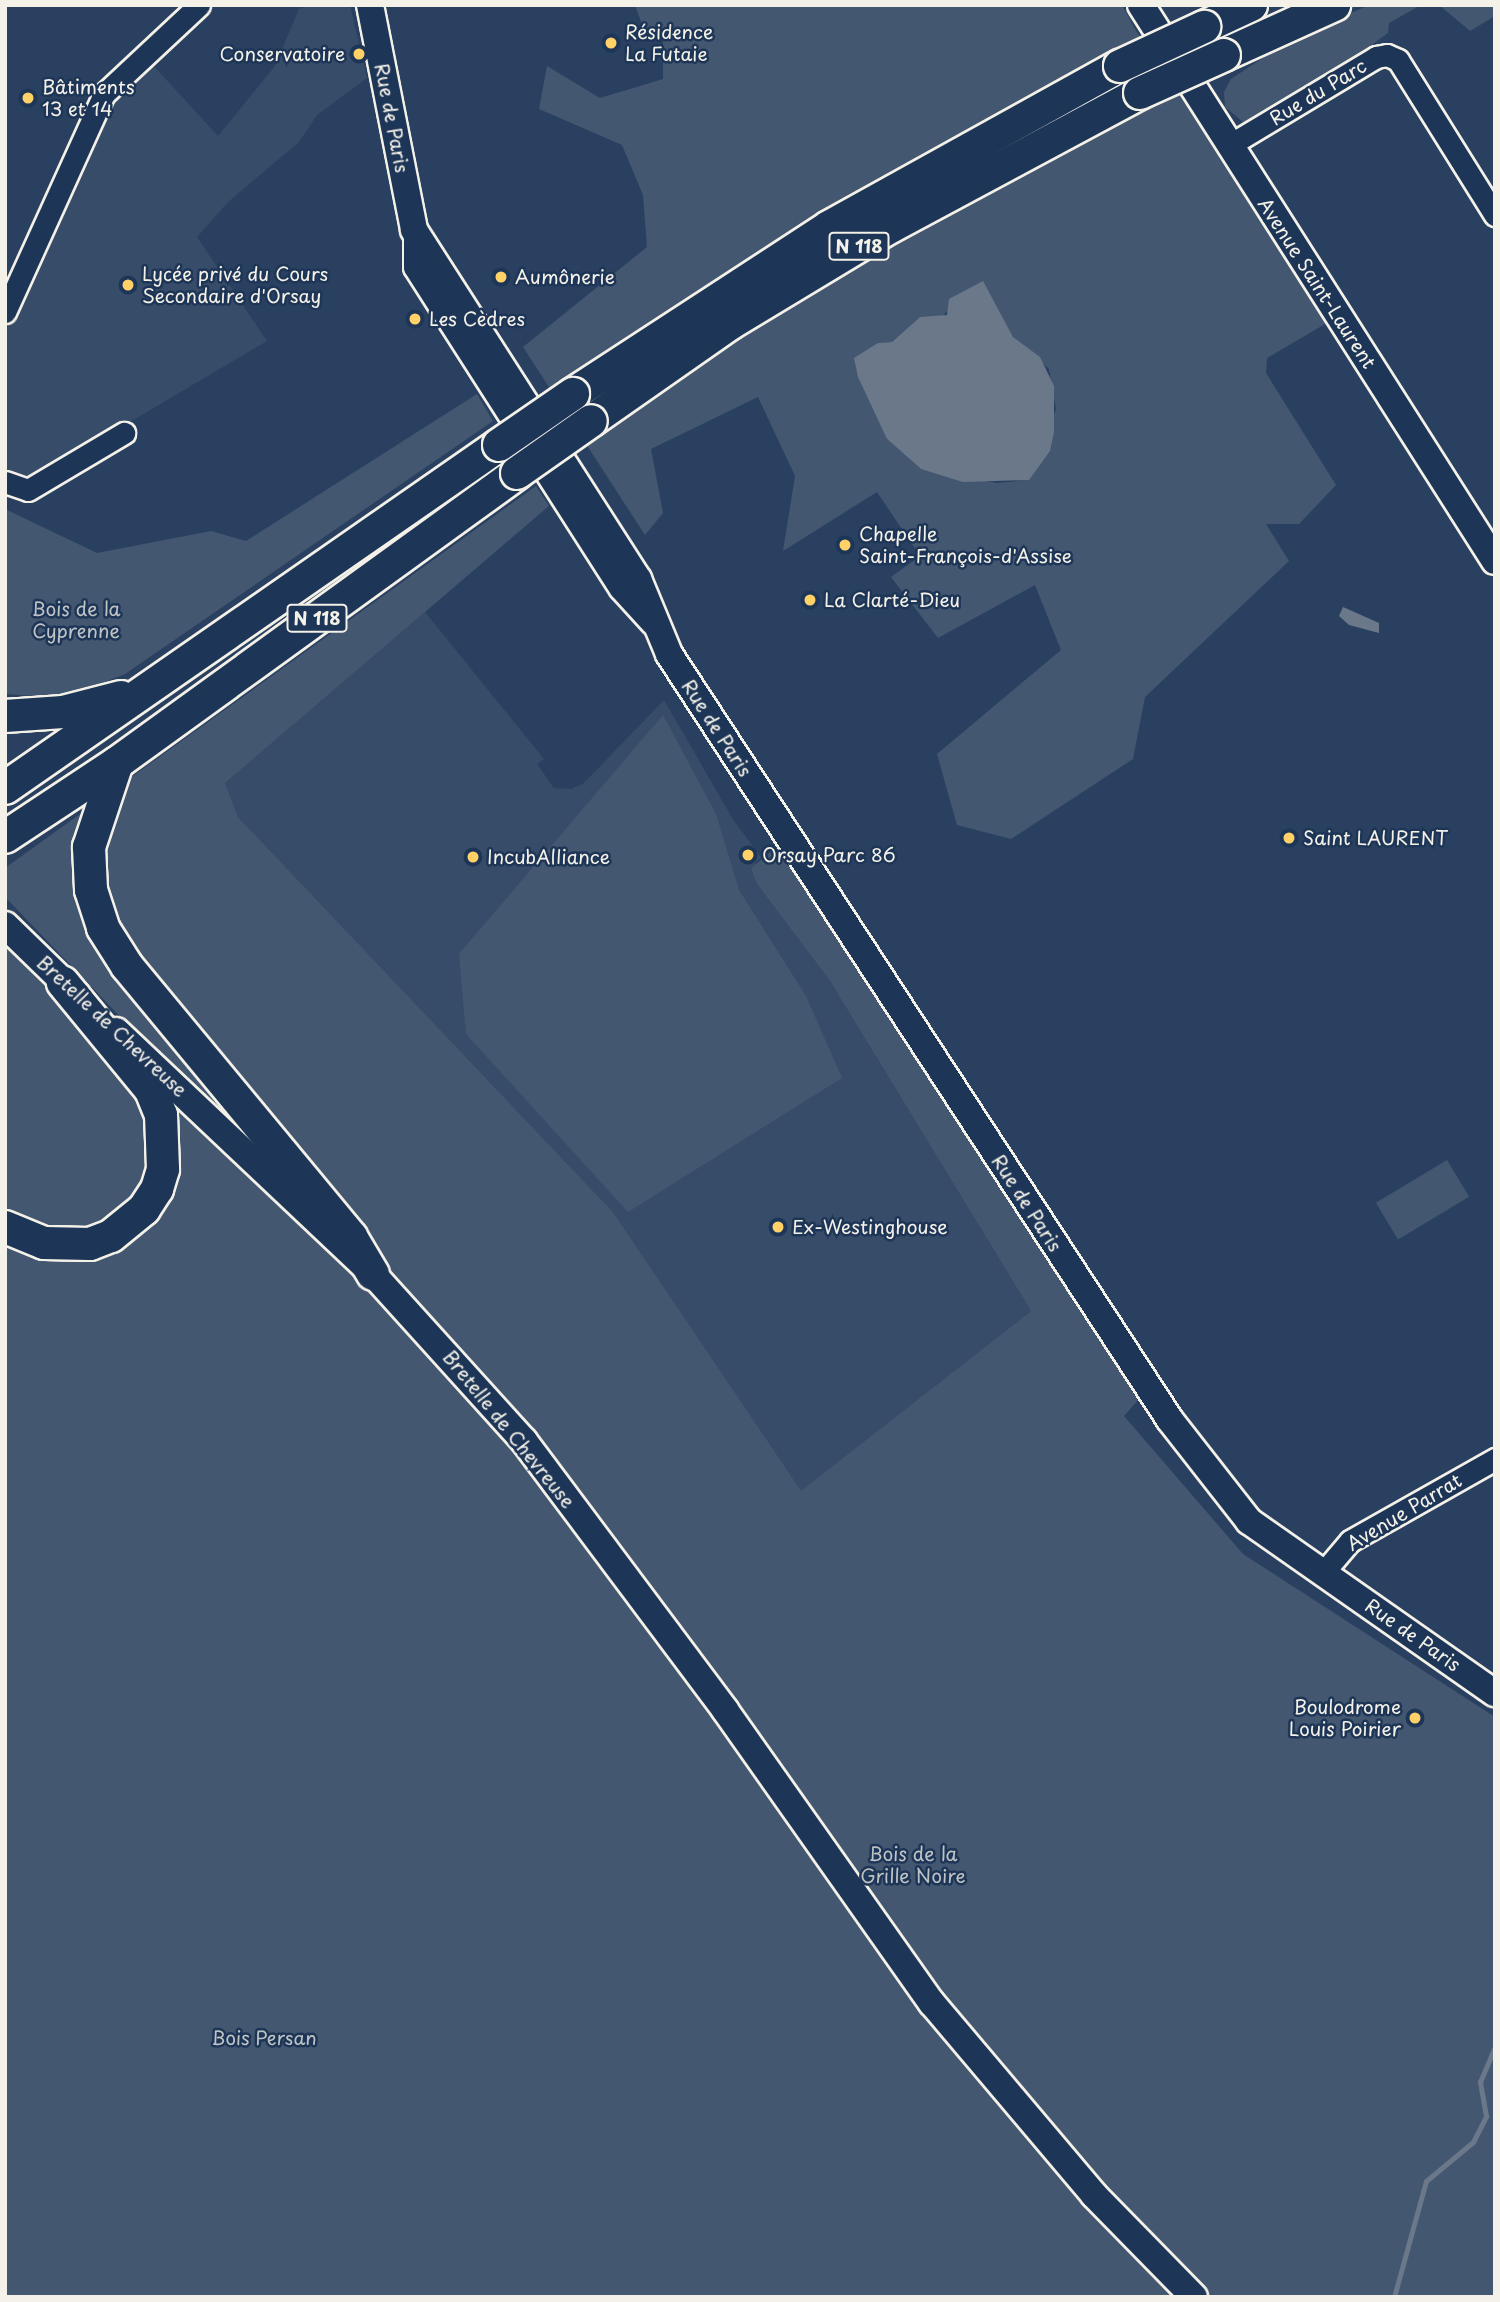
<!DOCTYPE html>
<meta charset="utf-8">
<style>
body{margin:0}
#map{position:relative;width:1500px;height:2302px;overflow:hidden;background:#2a4060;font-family:"Playpen Sans",sans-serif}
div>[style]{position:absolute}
.built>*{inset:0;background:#374c69}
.green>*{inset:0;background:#445771;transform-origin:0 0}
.water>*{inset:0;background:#6a788a}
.stream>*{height:5px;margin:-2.5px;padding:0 2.5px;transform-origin:2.5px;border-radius:2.5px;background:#6a788a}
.roads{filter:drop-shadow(2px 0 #f4f1e8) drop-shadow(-2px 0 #f4f1e8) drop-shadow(0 2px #f4f1e8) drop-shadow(0 -2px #f4f1e8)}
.minor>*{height:21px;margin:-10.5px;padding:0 10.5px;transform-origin:10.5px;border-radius:10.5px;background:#1d3557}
.major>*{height:26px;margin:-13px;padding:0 13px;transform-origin:13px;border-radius:13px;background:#1d3557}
.highway>*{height:32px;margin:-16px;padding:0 16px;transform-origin:16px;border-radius:16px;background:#1d3557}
.bridges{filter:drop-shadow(2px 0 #f4f1e8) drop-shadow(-2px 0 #f4f1e8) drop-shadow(0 2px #f4f1e8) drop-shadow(0 -2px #f4f1e8)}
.highway-bridge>*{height:32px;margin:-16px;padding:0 16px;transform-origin:16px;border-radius:16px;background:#1d3557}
.dots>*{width:19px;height:19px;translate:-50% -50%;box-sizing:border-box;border:4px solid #1d3557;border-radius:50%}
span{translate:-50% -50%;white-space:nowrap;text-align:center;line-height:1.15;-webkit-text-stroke:5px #1d3557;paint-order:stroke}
.shield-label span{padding:2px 5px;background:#1d3557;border:2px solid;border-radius:5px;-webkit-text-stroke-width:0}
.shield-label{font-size:18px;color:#f4f1e8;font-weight:700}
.poi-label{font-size:19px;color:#f4f1e8}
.left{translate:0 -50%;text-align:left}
.right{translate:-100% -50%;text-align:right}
.street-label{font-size:19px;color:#f4f1e8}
.park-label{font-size:19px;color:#bfc3c4}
.frame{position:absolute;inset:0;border:7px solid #f4f1e8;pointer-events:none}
</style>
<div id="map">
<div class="built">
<div style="clip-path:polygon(311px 5px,350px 5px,367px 78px,317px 115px,299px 142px,228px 202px,197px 237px,267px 341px,25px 484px,5px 474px,5px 332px,111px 101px,151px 63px,218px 136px,275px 66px,299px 9px)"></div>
<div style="clip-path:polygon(425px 612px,544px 759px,537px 764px,554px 788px,571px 789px,584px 783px,664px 700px,734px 821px,761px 857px,755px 864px,757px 884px,830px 981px,1031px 1311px,801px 1492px,613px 1212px,238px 817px,225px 783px)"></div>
</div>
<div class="green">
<div style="clip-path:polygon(evenodd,635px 5px,1122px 5px,1136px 31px,1195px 106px,1238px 184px,1332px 320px,1267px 358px,1266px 373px,1336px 485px,1299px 524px,1266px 524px,1289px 561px,1145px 697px,1133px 759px,1011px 839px,957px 825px,937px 754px,1061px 650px,1035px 585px,938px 638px,891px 577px,920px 556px,877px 492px,783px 551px,795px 476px,758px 397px,651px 449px,663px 513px,645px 535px,523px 347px,647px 247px,643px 195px,622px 145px,539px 109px,547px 66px,600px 98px,663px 79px,663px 37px,644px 30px,635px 5px,951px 308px,999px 314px,1013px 337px,1049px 369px,1056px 409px,1029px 480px,997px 483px,921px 469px,887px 439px,878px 343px,892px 342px,920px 317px,940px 318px,951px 308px)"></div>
<div style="clip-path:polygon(1369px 5px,1421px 5px,1389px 23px,1388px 33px,1254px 131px,1225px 107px,1224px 92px,1231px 79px,1287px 42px)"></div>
<div style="clip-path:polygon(1439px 5px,1495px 5px,1495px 16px,1470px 31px)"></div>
<div style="clip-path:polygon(477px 394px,493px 421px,125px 674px,76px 693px,50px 697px,5px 694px,5px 509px,97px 553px,211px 531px,246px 541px)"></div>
<div style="clip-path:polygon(536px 486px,549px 506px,225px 783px,238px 817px,613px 1212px,801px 1491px,1031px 1311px,830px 981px,757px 884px,751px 868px,772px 851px,799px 876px,907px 1037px,1138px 1400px,1124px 1416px,1243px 1554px,1495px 1717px,1495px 2297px,5px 2297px,5px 1243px,60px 1257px,167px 1189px,183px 1082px,5px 897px,5px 868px)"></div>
<div style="clip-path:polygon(663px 715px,716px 814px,739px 890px,806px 996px,842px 1078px,628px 1212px,466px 1034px,459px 954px)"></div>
<div style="clip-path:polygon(5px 946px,88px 1029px,149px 1119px,152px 1158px,140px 1188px,107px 1221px,75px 1230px,36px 1226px,5px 1211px)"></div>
<div style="left:1447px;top:1160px;width:43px;height:83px;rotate:59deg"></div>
</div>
<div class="water">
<div style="clip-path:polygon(983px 281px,1013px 337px,1040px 357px,1054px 386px,1054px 432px,1050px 451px,1029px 480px,963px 482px,921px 469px,887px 439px,858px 377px,854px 358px,878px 343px,892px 342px,920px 317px,947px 315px,949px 299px)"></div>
<div style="clip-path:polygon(1343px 607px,1379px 623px,1379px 633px,1349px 625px,1339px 616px)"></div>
</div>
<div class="stream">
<div style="left:1394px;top:2297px;width:120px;rotate:-74.6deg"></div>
<div style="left:1426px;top:2181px;width:61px;rotate:-39.7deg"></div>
<div style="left:1473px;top:2142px;width:29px;rotate:-63deg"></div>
<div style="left:1486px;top:2116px;width:35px;rotate:-100deg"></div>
<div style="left:1480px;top:2082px;width:38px;rotate:-67deg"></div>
</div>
<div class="roads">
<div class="minor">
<div style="left:1228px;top:146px;width:173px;rotate:-31deg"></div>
<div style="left:1376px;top:57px;width:11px;rotate:-10deg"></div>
<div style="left:1387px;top:55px;width:12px;rotate:24deg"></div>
<div style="left:1398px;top:60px;width:183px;rotate:58deg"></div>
<div style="left:414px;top:230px;width:37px;rotate:90deg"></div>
<div style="left:414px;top:267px;width:382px;rotate:57.4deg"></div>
<div style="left:620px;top:589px;width:47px;rotate:47.6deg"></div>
<div style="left:5px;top:312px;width:239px;rotate:-65.6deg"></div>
<div style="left:104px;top:94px;width:130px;rotate:-43.1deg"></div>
<div style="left:5px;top:482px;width:24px;rotate:19deg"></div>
<div style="left:28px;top:490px;width:112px;rotate:-30.7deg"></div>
<div style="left:1322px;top:1574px;width:43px;rotate:-49.7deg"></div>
<div style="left:1350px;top:1541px;width:167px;rotate:-29.5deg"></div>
</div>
<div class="major">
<div style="left:370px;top:5px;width:229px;rotate:78.9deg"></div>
<div style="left:414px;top:230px;width:415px;rotate:57.3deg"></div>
<div style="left:638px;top:579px;width:81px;rotate:67.5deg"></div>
<div style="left:669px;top:654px;width:915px;rotate:56.81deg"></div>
<div style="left:1170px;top:1420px;width:128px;rotate:52deg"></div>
<div style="left:1249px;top:1521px;width:300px;rotate:35deg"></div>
<div style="left:1141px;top:5px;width:659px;rotate:57.52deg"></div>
<div style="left:5px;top:925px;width:100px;rotate:44.2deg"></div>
<div style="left:116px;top:1031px;width:354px;rotate:43.4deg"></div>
<div style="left:373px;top:1274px;width:225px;rotate:47.9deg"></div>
<div style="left:524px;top:1441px;width:336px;rotate:53.2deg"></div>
<div style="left:725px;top:1710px;width:359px;rotate:54.8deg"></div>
<div style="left:932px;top:2003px;width:251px;rotate:49.8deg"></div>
<div style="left:1094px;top:2195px;width:143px;rotate:45.6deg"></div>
</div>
<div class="highway">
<div style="left:1204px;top:27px;width:52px;rotate:-25.1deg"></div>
<div style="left:1224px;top:55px;width:121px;rotate:-24.4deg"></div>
<div style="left:573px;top:394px;width:306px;rotate:-33.1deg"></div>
<div style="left:829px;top:227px;width:333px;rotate:-29deg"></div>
<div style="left:591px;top:421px;width:171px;rotate:-35deg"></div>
<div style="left:731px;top:323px;width:188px;rotate:-31.1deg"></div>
<div style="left:892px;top:226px;width:281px;rotate:-28.2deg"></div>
<div style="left:5px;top:716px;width:58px;rotate:-3.9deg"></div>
<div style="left:63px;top:712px;width:60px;rotate:-14.5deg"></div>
<div style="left:117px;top:763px;width:89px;rotate:108.4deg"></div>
<div style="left:89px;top:847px;width:43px;rotate:87.3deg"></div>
<div style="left:91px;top:890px;width:40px;rotate:72deg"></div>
<div style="left:103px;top:928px;width:45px;rotate:57.7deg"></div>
<div style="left:127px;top:966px;width:352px;rotate:50.4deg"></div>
<div style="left:351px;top:1237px;width:43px;rotate:59.3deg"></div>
<div style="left:5px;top:788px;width:601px;rotate:-34.77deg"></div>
<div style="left:5px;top:837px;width:134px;rotate:-33.5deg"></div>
<div style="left:117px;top:763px;width:494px;rotate:-35.9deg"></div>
<div style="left:5px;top:1227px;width:42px;rotate:22.3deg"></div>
<div style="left:44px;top:1243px;width:46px;rotate:1.2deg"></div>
<div style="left:90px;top:1244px;width:22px;rotate:-21deg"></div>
<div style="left:111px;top:1236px;width:43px;rotate:-39.3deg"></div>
<div style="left:144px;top:1209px;width:24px;rotate:-57deg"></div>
<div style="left:157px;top:1189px;width:21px;rotate:-73deg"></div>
<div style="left:163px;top:1169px;width:54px;rotate:-92.1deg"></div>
<div style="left:161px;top:1115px;width:27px;rotate:-112deg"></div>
<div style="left:151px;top:1090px;width:139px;rotate:-129.4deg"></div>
</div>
</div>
<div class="bridges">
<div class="highway-bridge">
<div style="left:1120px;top:66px;width:93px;rotate:-24.9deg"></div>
<div style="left:1140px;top:93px;width:92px;rotate:-24.3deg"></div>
<div style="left:499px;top:445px;width:90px;rotate:-34.6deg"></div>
<div style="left:517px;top:473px;width:90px;rotate:-35.1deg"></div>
</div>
</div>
<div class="dots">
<div style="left:611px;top:43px;background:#ffd166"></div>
<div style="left:359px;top:54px;background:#ffd166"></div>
<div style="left:28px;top:98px;background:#ffd166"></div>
<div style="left:501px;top:277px;background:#ffd166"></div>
<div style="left:128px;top:285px;background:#ffd166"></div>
<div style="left:415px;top:319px;background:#ffd166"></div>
<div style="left:845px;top:545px;background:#ffd166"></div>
<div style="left:810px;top:600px;background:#ffd166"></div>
<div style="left:1289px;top:838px;background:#ffd166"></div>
<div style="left:748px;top:855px;background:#ffd166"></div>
<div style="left:473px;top:857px;background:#ffd166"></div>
<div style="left:778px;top:1227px;background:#ffd166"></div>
<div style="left:1415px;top:1718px;background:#ffd166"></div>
</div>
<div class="shield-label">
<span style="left:859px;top:246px">N 118</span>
<span style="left:317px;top:618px">N 118</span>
</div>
<div class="poi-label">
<span class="left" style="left:625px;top:43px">Résidence<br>La Futaie</span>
<span class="right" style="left:345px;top:54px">Conservatoire</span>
<span class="left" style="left:42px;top:98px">Bâtiments<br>13 et 14</span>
<span class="left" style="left:142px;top:285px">Lycée privé du Cours<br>Secondaire d'Orsay</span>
<span class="left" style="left:515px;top:277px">Aumônerie</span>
<span class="left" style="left:429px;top:319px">Les Cèdres</span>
<span class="left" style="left:859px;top:545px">Chapelle<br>Saint-François-d'Assise</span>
<span class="left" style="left:824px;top:600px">La Clarté-Dieu</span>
<span class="left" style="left:1303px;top:838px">Saint LAURENT</span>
<span class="left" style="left:762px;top:855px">Orsay Parc 86</span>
<span class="left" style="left:487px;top:857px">IncubAlliance</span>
<span class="left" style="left:792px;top:1227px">Ex-Westinghouse</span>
<span class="right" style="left:1401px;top:1718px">Boulodrome<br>Louis Poirier</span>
</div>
<div class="street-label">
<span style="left:1318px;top:92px;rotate:-31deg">Rue du Parc</span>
<span style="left:392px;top:118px;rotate:79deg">Rue de Paris</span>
<span style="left:1317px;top:283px;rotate:57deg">Avenue Saint-Laurent</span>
<span style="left:717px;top:728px;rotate:57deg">Rue de Paris</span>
<span style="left:112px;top:1026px;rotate:43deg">Bretelle de Chevreuse</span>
<span style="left:1027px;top:1203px;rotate:57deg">Rue de Paris</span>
<span style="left:509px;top:1429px;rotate:51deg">Bretelle de Chevreuse</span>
<span style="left:1404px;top:1512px;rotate:-31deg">Avenue Parrat</span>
<span style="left:1413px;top:1635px;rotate:35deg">Rue de Paris</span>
</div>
<div class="park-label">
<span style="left:76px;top:620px">Bois de la<br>Cyprenne</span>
<span style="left:913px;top:1865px">Bois de la<br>Grille Noire</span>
<span style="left:264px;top:2038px">Bois Persan</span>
</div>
<div class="frame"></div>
</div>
